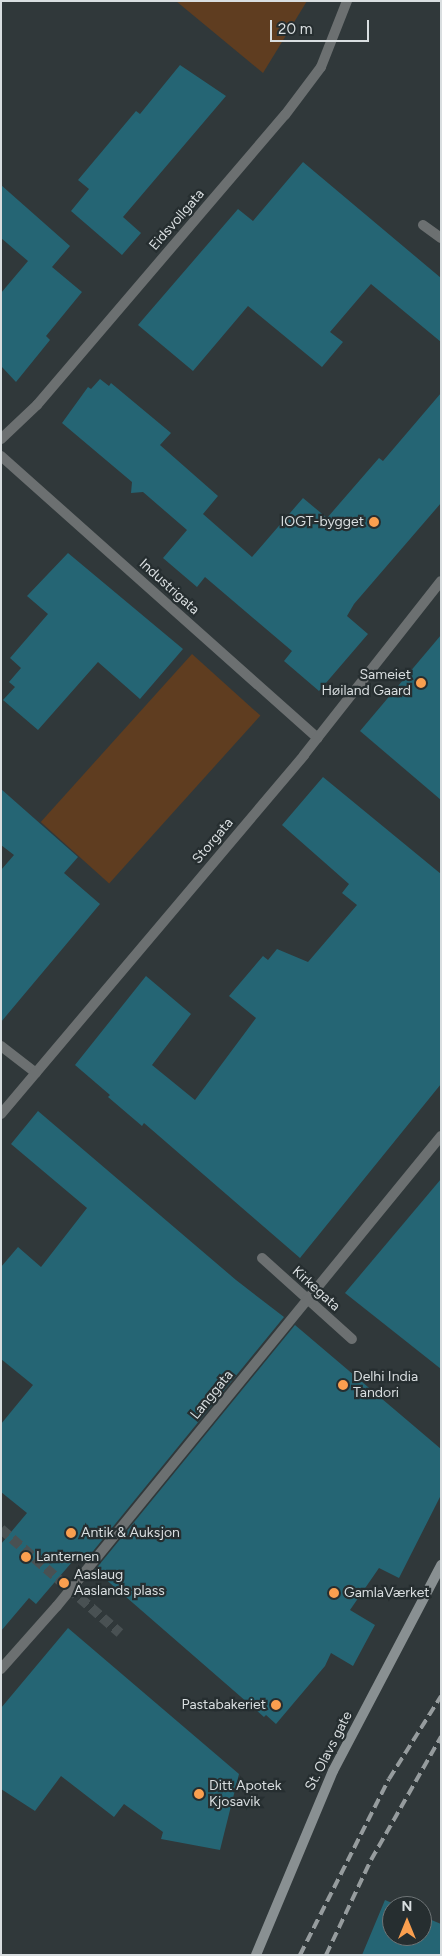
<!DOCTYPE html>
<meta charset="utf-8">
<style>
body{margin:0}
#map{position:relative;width:442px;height:1956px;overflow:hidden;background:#30383a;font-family:Figtree,sans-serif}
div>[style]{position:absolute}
.green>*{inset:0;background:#5f3d20;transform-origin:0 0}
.building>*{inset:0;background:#256574}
.street-tunnel>*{height:10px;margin-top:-5px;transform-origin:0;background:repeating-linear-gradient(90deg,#495153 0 10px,transparent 0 15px)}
.street>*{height:10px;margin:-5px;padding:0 5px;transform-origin:5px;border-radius:5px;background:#6c7071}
.secondary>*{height:10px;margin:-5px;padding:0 5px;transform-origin:5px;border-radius:5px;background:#899092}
.rail>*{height:4px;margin-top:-2px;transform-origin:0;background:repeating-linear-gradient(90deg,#969c9e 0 10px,transparent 0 15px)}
.dots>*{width:14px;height:14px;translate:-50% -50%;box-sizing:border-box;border:2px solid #262e30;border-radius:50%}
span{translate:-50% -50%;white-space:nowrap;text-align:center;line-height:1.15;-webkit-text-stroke:4.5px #262e30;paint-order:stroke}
.street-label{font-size:14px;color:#d9dee0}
.poi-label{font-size:14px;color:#d9dee0}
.right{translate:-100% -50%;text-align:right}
.left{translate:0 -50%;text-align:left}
.frame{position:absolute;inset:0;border:2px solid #d9dee0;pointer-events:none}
.north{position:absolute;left:382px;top:1896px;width:50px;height:50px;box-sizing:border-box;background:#262e30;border:1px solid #6e7476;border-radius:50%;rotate:0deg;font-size:14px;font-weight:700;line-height:20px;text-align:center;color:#d9dee0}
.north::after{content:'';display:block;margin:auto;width:18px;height:22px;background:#fa9f4f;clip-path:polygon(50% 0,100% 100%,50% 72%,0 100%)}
.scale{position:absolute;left:270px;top:20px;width:99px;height:22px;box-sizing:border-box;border:2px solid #d9dee0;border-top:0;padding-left:6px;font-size:15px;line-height:18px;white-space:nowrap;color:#d9dee0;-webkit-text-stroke:4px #262e30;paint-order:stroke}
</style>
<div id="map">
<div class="green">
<div style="clip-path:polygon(176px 1px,307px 1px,263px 73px)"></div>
<div style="left:192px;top:654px;width:92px;height:226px;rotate:42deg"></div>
</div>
<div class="building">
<div style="clip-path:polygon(180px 65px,226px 96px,123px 217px,141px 233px,122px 255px,71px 211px,89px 189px,78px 180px,136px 111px,140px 114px)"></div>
<div style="clip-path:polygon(303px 162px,441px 278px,441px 342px,371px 284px,330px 332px,343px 342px,322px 367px,248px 306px,193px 371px,138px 325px,238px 209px,253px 221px)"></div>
<div style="clip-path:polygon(1px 185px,70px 246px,52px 267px,82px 292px,46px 336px,50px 340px,16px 382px,1px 366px,1px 293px,28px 261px,1px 238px)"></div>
<div style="clip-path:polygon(100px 379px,109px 386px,111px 383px,171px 433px,160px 445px,218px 496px,203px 514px,252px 557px,303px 498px,327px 518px,379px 458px,383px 461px,441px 393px,441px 503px,354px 604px,347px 616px,368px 634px,319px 691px,284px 661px,292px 651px,205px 577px,197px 587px,163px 558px,187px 530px,143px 492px,131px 493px,132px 482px,62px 423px,88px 387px,91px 389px)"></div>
<div style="clip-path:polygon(68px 553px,183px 649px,140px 699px,98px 662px,38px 730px,3px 700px,15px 687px,9px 682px,21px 668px,10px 658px,48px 614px,27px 596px)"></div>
<div style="clip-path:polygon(441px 635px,441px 800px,360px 731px)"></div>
<div style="clip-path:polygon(323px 777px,441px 874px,441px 1084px,300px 1258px,144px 1123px,142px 1126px,108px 1097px,110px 1095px,75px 1065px,146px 976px,191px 1014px,152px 1065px,195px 1100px,256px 1018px,229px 996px,263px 956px,268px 960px,277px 949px,308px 962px,357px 905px,342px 893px,349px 884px,282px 825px)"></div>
<div style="clip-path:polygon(1px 789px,78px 857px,64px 873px,100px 904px,1px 1022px,1px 870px,14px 855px,1px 845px)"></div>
<div style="clip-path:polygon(38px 1111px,236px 1280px,284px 1317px,85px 1561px,78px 1555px,36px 1604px,29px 1598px,1px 1631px,1px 1544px,27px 1513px,1px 1492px,1px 1424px,33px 1385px,1px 1359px,1px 1267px,18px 1247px,41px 1267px,87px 1208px,11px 1144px)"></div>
<div style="clip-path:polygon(441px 1179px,441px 1369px,345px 1293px)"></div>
<div style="clip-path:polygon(295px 1325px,441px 1449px,441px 1495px,399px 1578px,379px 1568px,350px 1610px,375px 1625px,353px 1666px,331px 1653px,325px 1666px,276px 1724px,266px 1715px,264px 1717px,95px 1570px)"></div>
<div style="clip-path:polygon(68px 1628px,239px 1774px,220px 1850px,161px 1839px,163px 1832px,124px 1804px,114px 1817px,61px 1776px,35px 1811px,1px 1789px,1px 1708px)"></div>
<div style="clip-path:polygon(385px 1900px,399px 1906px,392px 1906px,392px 1936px,422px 1936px,422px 1916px,441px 1924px,441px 1955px,362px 1955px)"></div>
</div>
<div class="street-tunnel">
<div style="left:1px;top:1529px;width:158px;rotate:41.2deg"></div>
</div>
<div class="street">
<div style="left:423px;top:225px;width:22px;rotate:36deg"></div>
<div style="left:1px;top:439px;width:50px;rotate:-43.4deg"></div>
<div style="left:37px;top:405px;width:382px;rotate:-49.5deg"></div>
<div style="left:285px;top:115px;width:60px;rotate:-53.1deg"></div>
<div style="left:321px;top:67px;width:71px;rotate:-68.5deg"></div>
<div style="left:1px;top:456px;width:424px;rotate:41.7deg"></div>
<div style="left:1px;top:1046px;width:44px;rotate:37.6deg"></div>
<div style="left:1px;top:1114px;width:470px;rotate:-49.8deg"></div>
<div style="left:304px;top:755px;width:221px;rotate:-51.8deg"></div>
<div style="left:262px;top:1258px;width:121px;rotate:42deg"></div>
<div style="left:1px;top:1669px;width:84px;rotate:-48.4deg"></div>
<div style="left:57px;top:1606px;width:607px;rotate:-50.75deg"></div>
</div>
<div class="secondary">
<div style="left:256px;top:1955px;width:199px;rotate:-67.3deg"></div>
<div style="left:333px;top:1771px;width:233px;rotate:-62.3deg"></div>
</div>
<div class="rail">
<div style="left:300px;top:1955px;width:197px;rotate:-63.2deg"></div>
<div style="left:389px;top:1779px;width:98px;rotate:-57.9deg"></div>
<div style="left:326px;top:1955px;width:105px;rotate:-64.7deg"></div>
<div style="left:371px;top:1860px;width:142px;rotate:-60.4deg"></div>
</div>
<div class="dots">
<div style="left:374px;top:522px;background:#fa9f4f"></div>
<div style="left:421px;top:683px;background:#fa9f4f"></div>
<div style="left:343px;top:1385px;background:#fa9f4f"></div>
<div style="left:71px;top:1533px;background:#fa9f4f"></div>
<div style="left:26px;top:1557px;background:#fa9f4f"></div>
<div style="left:64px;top:1583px;background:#fa9f4f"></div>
<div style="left:334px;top:1593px;background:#fa9f4f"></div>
<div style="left:276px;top:1705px;background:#fa9f4f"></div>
<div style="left:199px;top:1794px;background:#fa9f4f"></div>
</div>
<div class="street-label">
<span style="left:177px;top:220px;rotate:-49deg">Eidsvollgata</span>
<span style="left:169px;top:587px;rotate:42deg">Industrigata</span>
<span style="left:213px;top:841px;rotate:-50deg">Storgata</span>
<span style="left:316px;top:1289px;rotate:42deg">Kirkegata</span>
<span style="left:212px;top:1395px;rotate:-51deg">Langgata</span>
<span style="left:329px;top:1751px;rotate:-63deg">St. Olavs gate</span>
</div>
<div class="poi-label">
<span class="right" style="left:364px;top:522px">IOGT-bygget</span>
<span class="right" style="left:411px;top:683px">Sameiet<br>Høiland Gaard</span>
<span class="left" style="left:353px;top:1385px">Delhi India<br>Tandori</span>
<span class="left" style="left:81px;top:1533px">Antik &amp; Auksjon</span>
<span class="left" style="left:36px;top:1557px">Lanternen</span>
<span class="left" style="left:74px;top:1583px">Aaslaug<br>Aaslands plass</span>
<span class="left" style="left:344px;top:1593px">GamlaVærket</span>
<span class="right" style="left:266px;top:1705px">Pastabakeriet</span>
<span class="left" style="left:209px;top:1794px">Ditt Apotek<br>Kjosavik</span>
</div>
<div class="frame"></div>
<div class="north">N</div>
<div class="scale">20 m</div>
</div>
